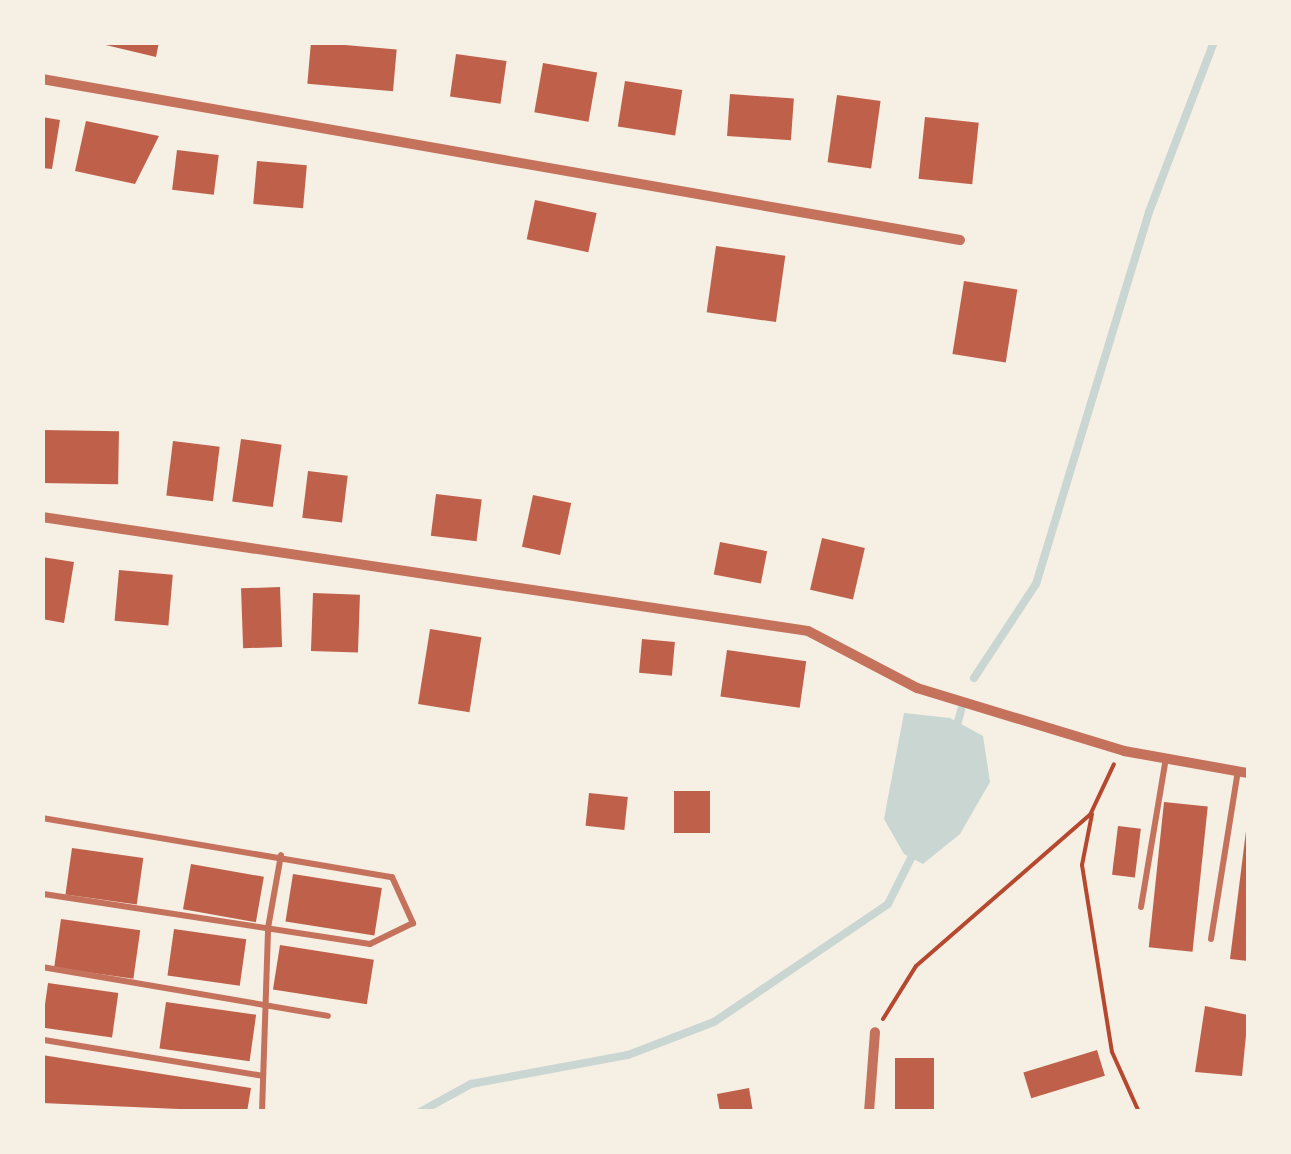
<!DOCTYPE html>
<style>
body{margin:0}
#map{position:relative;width:1291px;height:1154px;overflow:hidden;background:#f6efe4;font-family:Rubik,sans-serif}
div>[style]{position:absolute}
.water>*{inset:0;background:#c9d6d2}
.stream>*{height:8px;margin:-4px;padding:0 4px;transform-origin:4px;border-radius:4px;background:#c9d6d2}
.building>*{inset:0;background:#bf614a;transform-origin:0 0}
.path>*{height:4px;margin:-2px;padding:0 2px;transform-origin:2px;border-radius:2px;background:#b5482f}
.service>*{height:6px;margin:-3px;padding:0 3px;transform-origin:3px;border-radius:3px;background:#c5725c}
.minor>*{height:10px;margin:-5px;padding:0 5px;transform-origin:5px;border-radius:5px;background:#c5725c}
span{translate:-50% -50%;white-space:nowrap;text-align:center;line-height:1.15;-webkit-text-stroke:10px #f6efe4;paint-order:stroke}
.frame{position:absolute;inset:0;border:45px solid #f6efe4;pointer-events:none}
</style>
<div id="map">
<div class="water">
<div style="clip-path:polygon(904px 713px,950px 718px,983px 736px,990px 782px,960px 834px,923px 864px,904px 854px,884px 819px)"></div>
</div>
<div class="stream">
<div style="left:974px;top:678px;width:113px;rotate:-56.6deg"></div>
<div style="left:1036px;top:584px;width:389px;rotate:-73.1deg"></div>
<div style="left:1149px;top:212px;width:182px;rotate:-69.1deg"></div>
<div style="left:956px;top:729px;width:20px;rotate:-75deg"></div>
<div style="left:420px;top:1112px;width:58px;rotate:-28.8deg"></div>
<div style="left:471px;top:1084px;width:160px;rotate:-10.5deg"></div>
<div style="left:628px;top:1055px;width:92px;rotate:-21deg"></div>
<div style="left:714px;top:1022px;width:210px;rotate:-34.1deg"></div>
<div style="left:888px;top:904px;width:60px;rotate:-63.4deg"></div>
</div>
<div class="building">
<div style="clip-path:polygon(93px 42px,159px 42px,156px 57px)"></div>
<div style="left:311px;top:42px;width:86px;height:42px;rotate:5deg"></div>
<div style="left:456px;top:54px;width:51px;height:43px;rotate:8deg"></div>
<div style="left:543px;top:63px;width:55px;height:50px;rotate:10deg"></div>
<div style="left:625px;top:81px;width:58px;height:46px;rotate:9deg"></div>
<div style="left:730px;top:94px;width:64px;height:42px;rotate:4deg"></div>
<div style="left:837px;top:95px;width:44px;height:68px;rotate:8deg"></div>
<div style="clip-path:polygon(42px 117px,60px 120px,52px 169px,42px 168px)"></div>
<div style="left:925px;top:117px;width:54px;height:62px;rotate:6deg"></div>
<div style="clip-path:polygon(86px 121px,159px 136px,135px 184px,75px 171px)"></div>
<div style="left:177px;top:150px;width:42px;height:40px;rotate:7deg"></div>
<div style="left:257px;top:161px;width:50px;height:43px;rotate:5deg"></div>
<div style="left:535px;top:200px;width:63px;height:40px;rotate:12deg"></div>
<div style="left:716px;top:246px;width:70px;height:67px;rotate:8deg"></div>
<div style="left:964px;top:281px;width:54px;height:74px;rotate:9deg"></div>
<div style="left:42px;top:430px;width:77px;height:53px;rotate:1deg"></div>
<div style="left:241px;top:439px;width:41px;height:63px;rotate:8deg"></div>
<div style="left:173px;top:441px;width:47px;height:55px;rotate:7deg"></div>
<div style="left:308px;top:471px;width:40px;height:47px;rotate:7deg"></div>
<div style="left:436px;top:494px;width:46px;height:42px;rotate:7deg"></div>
<div style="left:533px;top:495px;width:39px;height:53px;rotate:12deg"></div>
<div style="left:822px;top:538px;width:44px;height:53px;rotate:13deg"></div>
<div style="left:720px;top:542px;width:48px;height:33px;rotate:11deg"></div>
<div style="clip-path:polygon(42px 557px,74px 562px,64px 623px,42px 619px)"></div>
<div style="left:119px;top:570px;width:54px;height:51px;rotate:5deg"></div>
<div style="left:280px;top:587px;width:60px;height:39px;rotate:88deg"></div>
<div style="left:313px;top:593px;width:47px;height:58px;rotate:2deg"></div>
<div style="left:430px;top:629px;width:52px;height:76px;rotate:9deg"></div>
<div style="left:642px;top:639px;width:33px;height:34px;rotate:5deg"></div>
<div style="left:727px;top:650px;width:80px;height:47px;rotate:8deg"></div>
<div style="left:674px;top:791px;width:36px;height:42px"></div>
<div style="left:589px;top:793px;width:39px;height:33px;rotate:6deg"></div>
<div style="left:1164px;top:802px;width:44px;height:146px;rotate:6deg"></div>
<div style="left:1118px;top:826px;width:23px;height:49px;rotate:7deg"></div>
<div style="clip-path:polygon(1246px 831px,1248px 831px,1248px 961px,1230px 959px)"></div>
<div style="left:72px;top:848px;width:72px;height:47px;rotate:8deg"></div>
<div style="left:191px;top:864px;width:74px;height:46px;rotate:10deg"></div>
<div style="left:293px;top:874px;width:90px;height:48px;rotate:9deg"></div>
<div style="left:61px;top:919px;width:80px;height:49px;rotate:8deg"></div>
<div style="left:174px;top:929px;width:73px;height:47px;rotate:8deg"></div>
<div style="left:280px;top:945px;width:95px;height:45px;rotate:9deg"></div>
<div style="left:48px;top:983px;width:71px;height:45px;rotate:8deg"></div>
<div style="left:166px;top:1002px;width:91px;height:47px;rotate:8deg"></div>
<div style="clip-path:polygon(1205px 1006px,1248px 1015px,1242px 1076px,1195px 1072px)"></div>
<div style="left:1097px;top:1050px;width:27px;height:77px;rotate:73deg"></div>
<div style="clip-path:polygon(42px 1055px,251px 1088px,247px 1112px,42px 1103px)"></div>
<div style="left:895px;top:1058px;width:39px;height:54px"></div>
<div style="clip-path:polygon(749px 1088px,753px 1112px,720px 1112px,717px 1094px)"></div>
</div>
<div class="path">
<div style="left:1092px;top:814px;width:52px;rotate:101.1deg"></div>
<div style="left:1082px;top:865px;width:189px;rotate:80.9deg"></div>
<div style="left:1112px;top:1052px;width:66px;rotate:65.8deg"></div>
<div style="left:883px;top:1019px;width:62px;rotate:-58.1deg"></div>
<div style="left:916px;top:966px;width:230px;rotate:-41deg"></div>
<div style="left:1090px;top:815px;width:56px;rotate:-64.8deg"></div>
</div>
<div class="service">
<div style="left:42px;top:818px;width:355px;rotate:9.6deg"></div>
<div style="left:392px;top:877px;width:51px;rotate:65.5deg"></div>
<div style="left:413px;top:923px;width:48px;rotate:154deg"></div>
<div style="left:370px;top:944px;width:332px;rotate:-171.3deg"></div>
<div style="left:1141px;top:907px;width:151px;rotate:-80.5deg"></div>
<div style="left:1211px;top:939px;width:170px;rotate:-80.9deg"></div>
<div style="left:42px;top:967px;width:290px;rotate:9.7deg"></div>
<div style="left:44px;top:1040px;width:222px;rotate:9.3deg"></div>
<div style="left:262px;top:1112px;width:184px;rotate:-88.1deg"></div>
<div style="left:268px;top:928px;width:74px;rotate:-79.9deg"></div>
</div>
<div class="minor">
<div style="left:42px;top:79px;width:932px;rotate:9.95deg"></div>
<div style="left:42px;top:517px;width:774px;rotate:8.46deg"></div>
<div style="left:808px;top:631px;width:123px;rotate:27.6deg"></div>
<div style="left:917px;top:688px;width:216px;rotate:16.9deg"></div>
<div style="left:1124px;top:751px;width:126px;rotate:10.1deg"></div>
<div style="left:869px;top:1112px;width:80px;rotate:-85.7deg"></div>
</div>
<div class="frame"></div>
</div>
